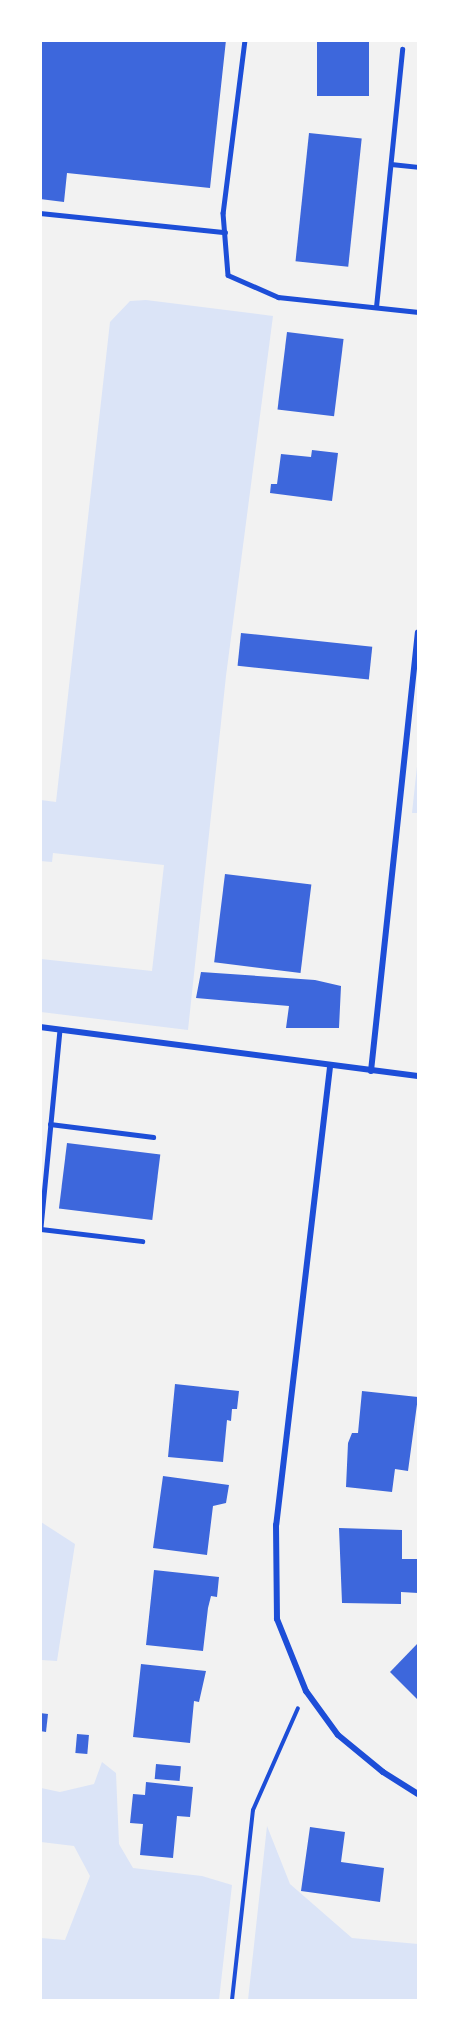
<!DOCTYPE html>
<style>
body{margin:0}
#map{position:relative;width:459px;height:2041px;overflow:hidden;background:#f2f2f2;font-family:"Varela Round",sans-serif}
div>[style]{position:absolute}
.green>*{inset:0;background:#dbe4f7}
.building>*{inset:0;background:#3d67dc;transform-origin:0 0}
.path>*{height:4px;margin:-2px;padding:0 2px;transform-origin:2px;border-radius:2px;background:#1d4ed8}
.service>*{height:4.5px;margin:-2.25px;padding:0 2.25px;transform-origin:2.25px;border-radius:2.25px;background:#1d4ed8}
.minor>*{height:6px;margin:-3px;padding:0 3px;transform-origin:3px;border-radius:3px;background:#1d4ed8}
span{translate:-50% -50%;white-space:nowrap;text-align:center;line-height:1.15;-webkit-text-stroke:6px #fff;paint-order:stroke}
.frame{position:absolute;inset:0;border:42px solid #fff;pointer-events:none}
</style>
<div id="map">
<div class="green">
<div style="clip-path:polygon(146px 300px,273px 316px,226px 676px,188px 1030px,41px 1012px,41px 959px,152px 971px,164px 865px,53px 853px,52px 862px,40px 861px,41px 800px,56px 802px,110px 322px,130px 301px)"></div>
<div style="clip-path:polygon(418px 757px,418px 813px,412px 813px)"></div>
<div style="clip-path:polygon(41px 1522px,75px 1544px,57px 1661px,41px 1660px)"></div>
<div style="clip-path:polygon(102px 1762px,116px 1773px,119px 1844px,133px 1868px,202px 1876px,232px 1885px,219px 2000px,41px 2000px,41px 1938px,65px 1940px,90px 1876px,74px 1846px,41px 1842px,41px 1788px,60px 1792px,94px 1784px)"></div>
<div style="clip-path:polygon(267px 1826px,290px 1884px,352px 1938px,418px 1944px,418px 2000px,248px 2000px)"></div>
</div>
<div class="building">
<div style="clip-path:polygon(40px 40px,226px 40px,210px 188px,67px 173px,64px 202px,40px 199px)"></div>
<div style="left:317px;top:40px;width:52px;height:56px"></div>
<div style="left:309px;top:133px;width:53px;height:129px;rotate:6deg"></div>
<div style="left:287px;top:332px;width:57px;height:78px;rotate:7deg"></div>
<div style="clip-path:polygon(312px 450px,338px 453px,332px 501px,270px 493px,271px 484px,277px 484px,281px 454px,311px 457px)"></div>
<div style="left:241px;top:633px;width:132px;height:33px;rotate:6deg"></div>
<div style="left:225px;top:874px;width:87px;height:89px;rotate:7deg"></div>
<div style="clip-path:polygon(201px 972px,315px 980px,341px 986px,339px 1028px,286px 1028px,289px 1006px,196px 998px)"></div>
<div style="left:67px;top:1143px;width:94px;height:66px;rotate:7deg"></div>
<div style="clip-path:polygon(175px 1384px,239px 1391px,237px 1409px,232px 1409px,231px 1421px,227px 1420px,223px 1462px,168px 1457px)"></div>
<div style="clip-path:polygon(362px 1391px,418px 1397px,408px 1471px,395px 1469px,392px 1492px,346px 1487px,348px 1443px,352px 1433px,358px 1433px)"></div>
<div style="clip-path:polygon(163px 1476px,229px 1485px,226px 1503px,213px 1506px,207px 1555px,153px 1548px)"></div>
<div style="clip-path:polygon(339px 1528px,402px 1530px,402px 1559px,418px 1559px,418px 1593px,401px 1592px,401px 1604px,342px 1603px)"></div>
<div style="clip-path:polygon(154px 1570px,219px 1577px,217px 1597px,211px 1596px,208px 1608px,203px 1651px,146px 1645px)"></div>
<div style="clip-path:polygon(418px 1643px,418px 1700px,390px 1672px)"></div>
<div style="clip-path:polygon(141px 1664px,206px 1671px,199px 1702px,194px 1701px,190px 1743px,133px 1737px)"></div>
<div style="clip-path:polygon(40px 1713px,48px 1714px,46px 1732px,40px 1731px)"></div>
<div style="left:77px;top:1734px;width:12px;height:19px;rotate:5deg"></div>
<div style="left:156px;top:1764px;width:25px;height:15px;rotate:5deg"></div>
<div style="clip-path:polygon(146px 1782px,193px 1787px,190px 1817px,177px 1816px,173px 1858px,140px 1855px,143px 1824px,130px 1823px,133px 1794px,145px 1795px)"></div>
<div style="clip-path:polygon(310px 1827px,345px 1832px,341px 1862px,384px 1868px,380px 1902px,301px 1891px)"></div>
</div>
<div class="path">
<div style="left:232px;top:2000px;width:191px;rotate:-83.7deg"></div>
<div style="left:253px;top:1810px;width:111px;rotate:-66.2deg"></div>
</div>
<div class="service">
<div style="left:245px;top:40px;width:174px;rotate:97.2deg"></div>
<div style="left:223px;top:213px;width:62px;rotate:85.4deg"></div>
<div style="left:228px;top:275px;width:55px;rotate:23.7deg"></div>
<div style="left:278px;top:297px;width:141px;rotate:6.1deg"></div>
<div style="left:391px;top:164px;width:27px;rotate:6deg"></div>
<div style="left:40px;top:213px;width:186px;rotate:5.9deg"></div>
<div style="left:376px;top:307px;width:259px;rotate:-84.2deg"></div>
<div style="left:60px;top:1030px;width:200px;rotate:95.5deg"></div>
<div style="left:41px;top:1229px;width:102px;rotate:6.8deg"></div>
<div style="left:50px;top:1124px;width:104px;rotate:7.2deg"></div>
</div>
<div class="minor">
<div style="left:40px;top:1027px;width:381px;rotate:7.4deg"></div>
<div style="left:330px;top:1067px;width:461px;rotate:96.7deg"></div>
<div style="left:276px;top:1525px;width:94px;rotate:89.4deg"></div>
<div style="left:277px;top:1619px;width:78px;rotate:68.1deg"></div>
<div style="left:306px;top:1691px;width:54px;rotate:54deg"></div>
<div style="left:338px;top:1735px;width:58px;rotate:39.4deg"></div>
<div style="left:383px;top:1772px;width:41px;rotate:32.2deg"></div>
<div style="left:371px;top:1071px;width:441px;rotate:-83.9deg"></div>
</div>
<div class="frame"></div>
</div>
